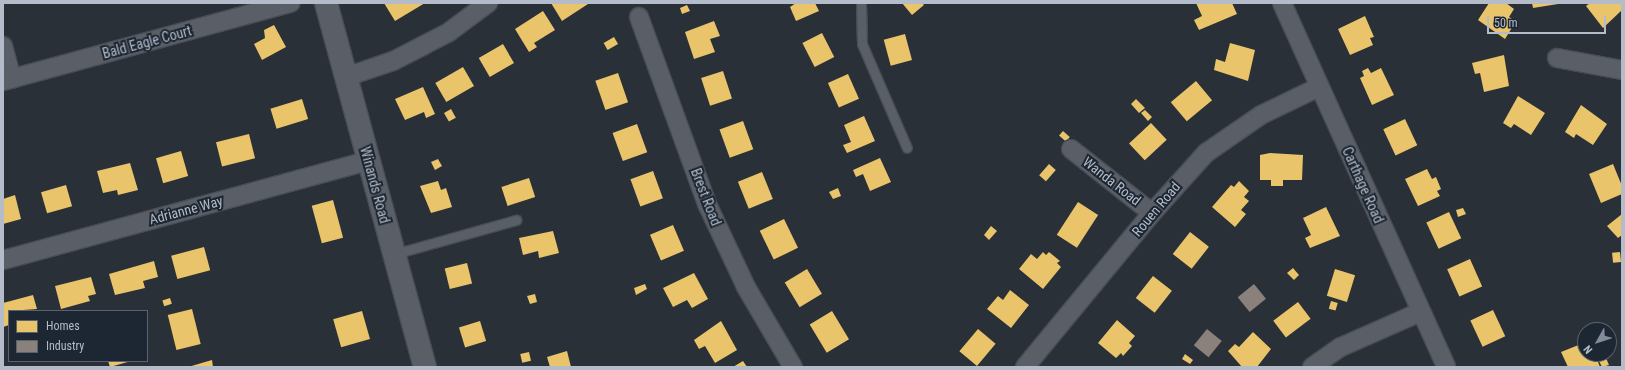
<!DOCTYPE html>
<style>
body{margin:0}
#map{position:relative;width:1625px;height:370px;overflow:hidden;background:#2a3038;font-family:"Roboto Condensed",sans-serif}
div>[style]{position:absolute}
.homes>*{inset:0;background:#e9c46a;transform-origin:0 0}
.industry>*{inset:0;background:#8a817c;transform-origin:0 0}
.roads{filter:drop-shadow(1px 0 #484c53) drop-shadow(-1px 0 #484c53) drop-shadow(0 1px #484c53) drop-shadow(0 -1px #484c53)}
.service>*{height:9px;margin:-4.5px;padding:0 4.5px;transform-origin:4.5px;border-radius:4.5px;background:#5a5e66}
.minor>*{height:18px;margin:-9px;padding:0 9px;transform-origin:9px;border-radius:9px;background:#5a5e66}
.tertiary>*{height:22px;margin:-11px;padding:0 11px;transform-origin:11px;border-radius:11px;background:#5a5e66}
span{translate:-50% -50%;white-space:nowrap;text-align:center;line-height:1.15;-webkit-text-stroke:4px #1d2633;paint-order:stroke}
.street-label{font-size:14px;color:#b4bcc9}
.frame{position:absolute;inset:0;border:4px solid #b4bcc9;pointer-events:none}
.legend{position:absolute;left:8px;top:310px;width:140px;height:52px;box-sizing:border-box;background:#1d2633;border:1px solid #59626f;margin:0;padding:5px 7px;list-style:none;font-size:12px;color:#b4bcc9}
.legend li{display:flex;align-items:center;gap:8px;height:20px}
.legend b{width:20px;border:1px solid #59626f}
.north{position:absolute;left:1577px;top:322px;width:40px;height:40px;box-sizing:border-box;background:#1d2633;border:1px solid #59626f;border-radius:50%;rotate:231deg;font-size:11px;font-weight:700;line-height:16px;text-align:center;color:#b4bcc9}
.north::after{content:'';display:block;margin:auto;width:14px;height:18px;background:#848b96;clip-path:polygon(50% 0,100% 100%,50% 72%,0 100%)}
.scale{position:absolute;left:1487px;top:16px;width:119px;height:18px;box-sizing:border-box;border:2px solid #b4bcc9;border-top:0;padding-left:5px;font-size:12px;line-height:14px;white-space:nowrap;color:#b4bcc9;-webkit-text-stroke:3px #1d2633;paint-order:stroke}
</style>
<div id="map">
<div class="homes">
<div style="clip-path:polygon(384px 3px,425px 3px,395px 21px)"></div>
<div style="clip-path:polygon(551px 3px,587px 3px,588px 4px,562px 21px)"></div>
<div style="clip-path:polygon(796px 3px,815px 3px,819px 11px,796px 21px,790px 7px)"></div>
<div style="clip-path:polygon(902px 3px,922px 3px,924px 5px,912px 15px)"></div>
<div style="clip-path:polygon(1196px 3px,1232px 3px,1237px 14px,1199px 30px,1194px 20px,1202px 16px)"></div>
<div style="clip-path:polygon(1489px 3px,1506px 3px,1514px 9px,1509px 17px,1516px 21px,1505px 39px,1478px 20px)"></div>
<div style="clip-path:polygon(1532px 3px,1558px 3px,1558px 4px,1533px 8px)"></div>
<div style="clip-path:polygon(1590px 3px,1622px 3px,1622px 10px,1603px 28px,1586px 6px)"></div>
<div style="clip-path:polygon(687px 5px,690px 11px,682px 14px,680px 8px)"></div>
<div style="clip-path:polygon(543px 11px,555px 30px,534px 43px,537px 47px,529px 52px,515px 29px)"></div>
<div style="clip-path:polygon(1365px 16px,1374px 37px,1370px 38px,1373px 45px,1350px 55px,1338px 29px)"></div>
<div style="clip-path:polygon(714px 21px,720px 36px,710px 39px,715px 52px,694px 59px,685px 32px)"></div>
<div style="clip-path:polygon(274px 25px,286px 47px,262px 60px,254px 44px,265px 38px,264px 30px)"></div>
<div style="left:822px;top:33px;width:27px;height:22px;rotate:63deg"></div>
<div style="left:905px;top:34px;width:27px;height:22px;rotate:75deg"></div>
<div style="left:614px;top:37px;width:8px;height:12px;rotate:60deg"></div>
<div style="clip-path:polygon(1230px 43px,1255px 50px,1248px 81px,1214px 70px,1216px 59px,1225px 62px)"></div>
<div style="left:503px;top:44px;width:22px;height:28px;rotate:60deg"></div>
<div style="clip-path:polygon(1504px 55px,1509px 86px,1484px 92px,1480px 73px,1475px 74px,1472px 63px)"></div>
<div style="left:463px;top:67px;width:22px;height:32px;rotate:60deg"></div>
<div style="clip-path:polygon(1368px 68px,1371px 73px,1381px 68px,1394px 95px,1372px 105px,1360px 78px,1364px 76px,1362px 71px)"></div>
<div style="left:723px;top:71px;width:29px;height:23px;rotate:72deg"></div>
<div style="left:618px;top:73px;width:31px;height:24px;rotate:71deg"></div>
<div style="left:848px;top:74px;width:27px;height:22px;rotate:66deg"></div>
<div style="left:1196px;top:81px;width:25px;height:33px;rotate:50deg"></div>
<div style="clip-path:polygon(423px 87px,435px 114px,426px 118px,424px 112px,405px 120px,395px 99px)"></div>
<div style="clip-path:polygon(1518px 96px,1545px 113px,1531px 135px,1514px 124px,1511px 128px,1503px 123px)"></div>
<div style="left:302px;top:99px;width:21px;height:33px;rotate:73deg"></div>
<div style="clip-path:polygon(1136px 99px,1145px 108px,1139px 113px,1131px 104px)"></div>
<div style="clip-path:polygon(1581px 105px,1607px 124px,1593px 145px,1576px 134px,1574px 138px,1565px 132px)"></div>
<div style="left:451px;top:109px;width:10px;height:8px;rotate:61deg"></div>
<div style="clip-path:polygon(1145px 110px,1152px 117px,1148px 121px,1141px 113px)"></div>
<div style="clip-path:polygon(864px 116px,875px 141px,847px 153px,843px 145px,851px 142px,844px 125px)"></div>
<div style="left:1405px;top:119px;width:29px;height:24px;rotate:65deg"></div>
<div style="left:743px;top:121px;width:30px;height:25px;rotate:70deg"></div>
<div style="left:1151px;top:123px;width:23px;height:30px;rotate:47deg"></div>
<div style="left:637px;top:124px;width:30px;height:26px;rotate:70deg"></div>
<div style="left:1063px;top:131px;width:9px;height:6px;rotate:41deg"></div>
<div style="left:249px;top:134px;width:25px;height:34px;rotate:76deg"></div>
<div style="left:181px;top:151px;width:26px;height:26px;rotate:74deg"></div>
<div style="clip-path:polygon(1270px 153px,1303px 155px,1302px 180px,1283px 180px,1283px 186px,1271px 186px,1271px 180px,1260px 180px,1260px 155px)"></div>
<div style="clip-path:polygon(880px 158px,891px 182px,870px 191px,863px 174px,856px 177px,853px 170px)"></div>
<div style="clip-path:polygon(438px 159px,442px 166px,435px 170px,431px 162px)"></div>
<div style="clip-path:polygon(130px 163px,138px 190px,118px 195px,117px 190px,103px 193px,97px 171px)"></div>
<div style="left:1049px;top:164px;width:9px;height:15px;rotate:41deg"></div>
<div style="clip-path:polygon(1613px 164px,1622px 186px,1622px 194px,1601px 203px,1589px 174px)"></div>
<div style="clip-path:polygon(1427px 169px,1432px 179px,1436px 177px,1441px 189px,1437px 191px,1440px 196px,1418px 206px,1405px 179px)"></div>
<div style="left:653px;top:171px;width:29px;height:24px;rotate:70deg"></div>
<div style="left:762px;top:172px;width:29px;height:26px;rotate:68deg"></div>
<div style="left:529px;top:178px;width:20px;height:29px;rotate:72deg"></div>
<div style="clip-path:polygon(438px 181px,441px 190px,446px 188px,452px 207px,431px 213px,420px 186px)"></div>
<div style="clip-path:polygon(1239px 181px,1249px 191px,1244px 197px,1249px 201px,1241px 210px,1246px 214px,1235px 227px,1212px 207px,1231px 185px,1234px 187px)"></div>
<div style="left:66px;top:185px;width:22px;height:26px;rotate:74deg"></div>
<div style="clip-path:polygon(838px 188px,841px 196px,833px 199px,829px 192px)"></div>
<div style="clip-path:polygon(15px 195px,21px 219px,3px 224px,3px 199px)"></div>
<div style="left:333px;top:200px;width:39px;height:22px;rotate:75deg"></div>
<div style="left:1078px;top:202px;width:24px;height:39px;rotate:33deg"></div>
<div style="clip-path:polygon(1326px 207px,1340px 236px,1310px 248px,1305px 238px,1311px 235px,1303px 218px)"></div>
<div style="clip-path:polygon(1463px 208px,1466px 214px,1458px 217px,1456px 210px)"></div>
<div style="left:1449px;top:212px;width:29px;height:25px;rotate:65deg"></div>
<div style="clip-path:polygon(1622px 214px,1622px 235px,1618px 238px,1607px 226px)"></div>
<div style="left:784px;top:219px;width:32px;height:27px;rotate:64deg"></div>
<div style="left:673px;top:225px;width:28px;height:25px;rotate:67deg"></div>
<div style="clip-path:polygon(991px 226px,997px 231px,989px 240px,984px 235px)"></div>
<div style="clip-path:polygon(553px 231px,559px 253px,539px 258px,538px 251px,523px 255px,519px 238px)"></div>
<div style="left:1190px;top:232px;width:24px;height:28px;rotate:38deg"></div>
<div style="left:204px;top:247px;width:24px;height:34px;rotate:75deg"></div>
<div style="clip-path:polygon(1043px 252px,1046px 255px,1049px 252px,1060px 261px,1057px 263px,1061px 267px,1043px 289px,1019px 269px,1031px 254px,1037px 259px)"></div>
<div style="left:1620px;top:252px;width:10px;height:8px;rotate:84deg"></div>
<div style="left:1470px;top:259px;width:30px;height:25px;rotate:66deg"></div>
<div style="clip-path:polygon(154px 261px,158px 277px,143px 281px,145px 288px,115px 295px,109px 274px)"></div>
<div style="left:467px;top:263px;width:21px;height:23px;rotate:76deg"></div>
<div style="clip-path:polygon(1293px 268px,1299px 275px,1294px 280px,1287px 273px)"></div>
<div style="left:807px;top:269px;width:29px;height:26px;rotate:59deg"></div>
<div style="left:1335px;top:269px;width:21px;height:28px;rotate:17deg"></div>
<div style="clip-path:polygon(694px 273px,708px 299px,692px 308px,687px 300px,673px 307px,663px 288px)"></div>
<div style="left:1153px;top:276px;width:24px;height:28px;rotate:38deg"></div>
<div style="clip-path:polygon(91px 277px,96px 294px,88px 296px,90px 301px,61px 309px,55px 286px)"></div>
<div style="clip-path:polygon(645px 284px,647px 289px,636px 295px,634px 288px)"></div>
<div style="clip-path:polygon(1010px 290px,1029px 305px,1011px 328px,987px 309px,998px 296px,1003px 300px)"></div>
<div style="clip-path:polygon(535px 294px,537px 302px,530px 304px,527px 296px)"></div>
<div style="clip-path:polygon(33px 295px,37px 309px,9px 311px,9px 325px,3px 327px,3px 303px)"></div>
<div style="left:170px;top:298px;width:6px;height:8px;rotate:72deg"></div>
<div style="left:1331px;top:301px;width:7px;height:8px;rotate:16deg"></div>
<div style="left:1298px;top:302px;width:21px;height:31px;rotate:53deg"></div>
<div style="left:192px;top:309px;width:36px;height:25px;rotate:76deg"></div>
<div style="left:1493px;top:310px;width:29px;height:25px;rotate:65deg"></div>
<div style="left:362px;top:311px;width:29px;height:30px;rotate:74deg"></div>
<div style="left:832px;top:311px;width:33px;height:26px;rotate:59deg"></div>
<div style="clip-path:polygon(1117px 320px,1135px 336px,1129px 343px,1132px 346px,1123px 356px,1121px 353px,1116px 358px,1098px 343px)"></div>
<div style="left:480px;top:321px;width:21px;height:22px;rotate:73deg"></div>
<div style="clip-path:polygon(721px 321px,737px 350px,715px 363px,705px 346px,699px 349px,694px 340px)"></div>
<div style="left:978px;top:329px;width:23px;height:29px;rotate:40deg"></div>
<div style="clip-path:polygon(1253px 332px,1271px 349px,1257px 367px,1242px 367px,1228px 351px,1235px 344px,1239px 347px)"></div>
<div style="clip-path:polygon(1581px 344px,1585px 354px,1595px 354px,1600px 367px,1568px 367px,1561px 352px)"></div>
<div style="clip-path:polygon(567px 351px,571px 367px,550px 367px,547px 357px)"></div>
<div style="left:529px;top:352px;width:9px;height:9px;rotate:77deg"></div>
<div style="clip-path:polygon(1185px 354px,1193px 360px,1190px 364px,1182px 359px)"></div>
<div style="clip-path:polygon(1606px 358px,1609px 365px,1602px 367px,1599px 361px)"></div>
<div style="clip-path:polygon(212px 360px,213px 367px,188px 367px)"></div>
<div style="clip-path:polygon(108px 361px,131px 361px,110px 367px)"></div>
<div style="clip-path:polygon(743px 361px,747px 367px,733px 367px)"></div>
</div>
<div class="industry">
<div style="left:1254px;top:284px;width:19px;height:21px;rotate:51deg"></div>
<div style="left:1207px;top:329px;width:19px;height:21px;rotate:39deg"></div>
</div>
<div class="roads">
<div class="service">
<div style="left:861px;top:3px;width:41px;rotate:88.6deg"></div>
<div style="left:862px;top:44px;width:113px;rotate:66.6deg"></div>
<div style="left:394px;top:254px;width:127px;rotate:-15.6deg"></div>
</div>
<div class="minor">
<div style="left:1282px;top:3px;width:399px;rotate:65.7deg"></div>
<div style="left:639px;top:17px;width:199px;rotate:70deg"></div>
<div style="left:707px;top:204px;width:92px;rotate:64.8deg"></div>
<div style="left:746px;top:287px;width:93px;rotate:59.6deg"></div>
<div style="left:3px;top:46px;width:34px;rotate:75deg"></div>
<div style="left:1557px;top:58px;width:66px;rotate:10.5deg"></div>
<div style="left:346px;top:77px;width:50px;rotate:-18.8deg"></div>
<div style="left:393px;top:61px;width:35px;rotate:-27deg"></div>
<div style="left:424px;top:45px;width:28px;rotate:-27deg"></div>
<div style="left:449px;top:32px;width:49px;rotate:-36.6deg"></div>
<div style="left:3px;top:81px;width:298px;rotate:-15.2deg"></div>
<div style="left:1071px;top:149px;width:103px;rotate:38.3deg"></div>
<div style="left:3px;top:260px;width:378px;rotate:-15.2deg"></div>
<div style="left:1025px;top:367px;width:200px;rotate:-50.5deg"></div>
<div style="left:1152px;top:213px;width:81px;rotate:-48deg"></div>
<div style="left:1206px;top:153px;width:67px;rotate:-34.6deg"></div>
<div style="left:1261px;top:115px;width:64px;rotate:-25.8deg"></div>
<div style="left:1312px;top:367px;width:35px;rotate:-35deg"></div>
<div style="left:1341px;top:347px;width:86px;rotate:-23.9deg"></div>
</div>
<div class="tertiary">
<div style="left:326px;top:3px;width:377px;rotate:74.8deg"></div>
</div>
</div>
<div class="street-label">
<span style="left:147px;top:42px;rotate:-15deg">Bald Eagle Court</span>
<span style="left:1112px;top:181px;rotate:38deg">Wanda Road</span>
<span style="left:375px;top:185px;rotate:75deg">Winands Road</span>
<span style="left:1363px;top:185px;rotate:66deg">Carthage Road</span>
<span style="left:706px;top:197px;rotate:69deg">Brest Road</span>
<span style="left:1156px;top:209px;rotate:-50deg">Rouen Road</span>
<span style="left:186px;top:210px;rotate:-15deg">Adrianne Way</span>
</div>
<div class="frame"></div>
<ul class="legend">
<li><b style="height:11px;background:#e9c46a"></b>Homes</li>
<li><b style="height:11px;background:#8a817c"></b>Industry</li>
</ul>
<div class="north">N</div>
<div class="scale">50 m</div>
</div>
